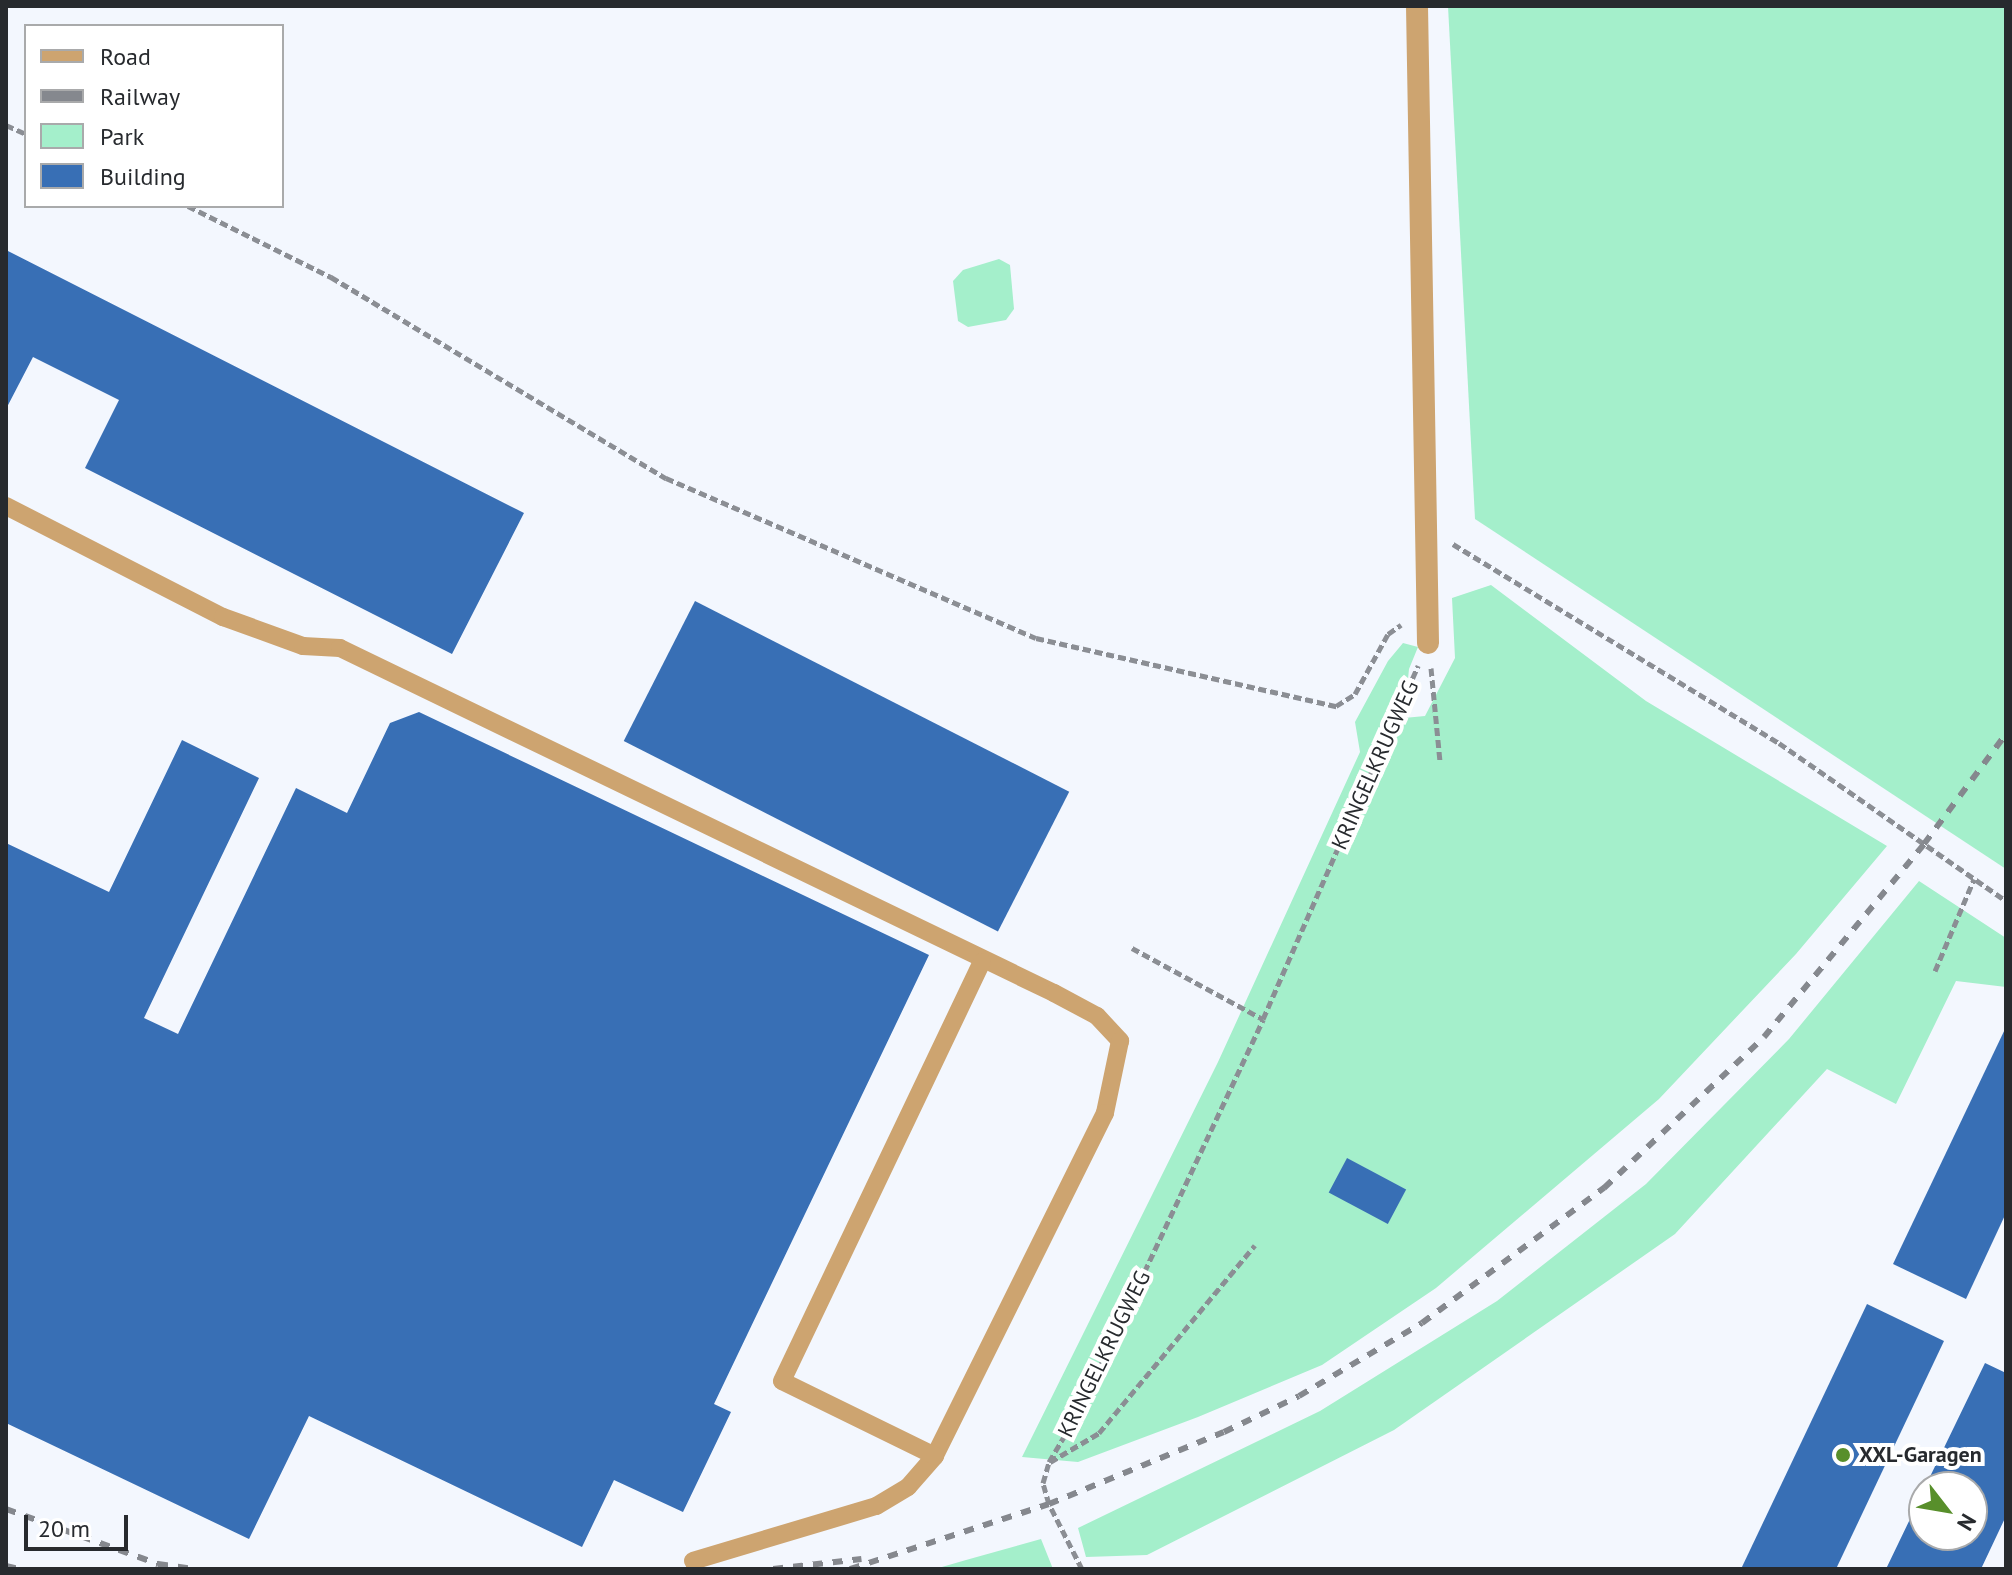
<!DOCTYPE html>
<style>
body{margin:0}
#map{position:relative;width:2012px;height:1575px;overflow:hidden;background:#f3f7fe;font-family:"PT Sans",sans-serif}
div>[style]{position:absolute}
.green>*{inset:0;background:#a4efcb}
.building>*{inset:0;background:#386fb5;transform-origin:0 0}
.path>*{height:5px;margin-top:-2.5px;transform-origin:0;background:repeating-linear-gradient(90deg,#8b8e94 0 8px,transparent 0 12px)}
.service>*{height:18px;margin:-9px;padding:0 9px;transform-origin:9px;border-radius:9px;background:#cda470}
.minor>*{height:22px;margin:-11px;padding:0 11px;transform-origin:11px;border-radius:11px;background:#cda470}
.rail>*{height:6px;margin-top:-3px;transform-origin:0;background:repeating-linear-gradient(90deg,#85888e 0 10px,transparent 0 20px)}
.dots>*{width:22px;height:22px;translate:-50% -50%;box-sizing:border-box;border:4px solid #fff;border-radius:50%}
span{translate:-50% -50%;white-space:nowrap;text-align:center;line-height:1.15;-webkit-text-stroke:8px #fff;paint-order:stroke}
.street-label{font-size:22px;color:#272a2e}
.poi-label{font-size:22px;color:#272a2e;font-weight:700}
.left{translate:0 -50%;text-align:left}
.frame{position:absolute;inset:0;border:8px solid #272a2e;pointer-events:none}
.legend{position:absolute;left:24px;top:24px;width:260px;height:184px;box-sizing:border-box;background:#fff;border:2px solid #a9aaab;margin:0;padding:10px 14px;list-style:none;font-size:24px;color:#272a2e}
.legend li{display:flex;align-items:center;gap:16px;height:40px}
.legend b{width:40px;border:2px solid #a9aaab}
.north{position:absolute;left:1908px;top:1471px;width:80px;height:80px;box-sizing:border-box;background:#fff;border:2px solid #a9aaab;border-radius:50%;rotate:121deg;font-size:22px;font-weight:700;line-height:32px;text-align:center;color:#272a2e}
.north::after{content:'';display:block;margin:auto;width:28px;height:36px;background:#588f2b;clip-path:polygon(50% 0,100% 100%,50% 72%,0 100%)}
.scale{position:absolute;left:24px;top:1515px;width:104px;height:36px;box-sizing:border-box;border:4px solid #272a2e;border-top:0;padding-left:10px;font-size:24px;line-height:28px;white-space:nowrap;color:#272a2e;-webkit-text-stroke:6px #fff;paint-order:stroke}
</style>
<div id="map">
<div class="green">
<div style="clip-path:polygon(1448px 6px,2006px 6px,2006px 869px,1475px 519px)"></div>
<div style="clip-path:polygon(999px 259px,1010px 265px,1014px 309px,1006px 320px,968px 327px,958px 321px,953px 281px,963px 270px)"></div>
<div style="clip-path:polygon(1491px 585px,1646px 701px,1887px 846px,1796px 954px,1659px 1099px,1436px 1288px,1322px 1365px,1198px 1417px,1078px 1462px,1022px 1457px,1218px 1062px,1360px 752px,1355px 722px,1388px 661px,1403px 643px,1418px 647px,1409px 669px,1404px 718px,1425px 716px,1455px 658px,1452px 598px)"></div>
<div style="clip-path:polygon(1919px 881px,2006px 938px,2006px 987px,1956px 981px,1896px 1104px,1827px 1069px,1675px 1234px,1394px 1430px,1147px 1555px,1086px 1557px,1078px 1528px,1320px 1411px,1497px 1301px,1646px 1184px,1789px 1039px)"></div>
<div style="clip-path:polygon(1041px 1539px,1053px 1569px,935px 1569px,966px 1560px)"></div>
</div>
<div class="building">
<div style="clip-path:polygon(6px 250px,524px 513px,452px 654px,85px 468px,119px 400px,33px 357px,6px 409px)"></div>
<div style="left:695px;top:601px;width:420px;height:157px;rotate:27deg"></div>
<div style="clip-path:polygon(419px 712px,929px 955px,714px 1404px,731px 1412px,683px 1512px,614px 1480px,582px 1547px,309px 1416px,249px 1539px,6px 1423px,6px 843px,109px 892px,182px 740px,259px 778px,144px 1018px,178px 1034px,296px 788px,347px 813px,390px 723px)"></div>
<div style="clip-path:polygon(2006px 1027px,2006px 1213px,1966px 1299px,1893px 1264px)"></div>
<div style="left:1347px;top:1158px;width:67px;height:39px;rotate:28deg"></div>
<div style="clip-path:polygon(1867px 1304px,1944px 1341px,1836px 1569px,1741px 1569px)"></div>
<div style="clip-path:polygon(1985px 1363px,2006px 1373px,2006px 1516px,1981px 1569px,1886px 1569px,1924px 1490px,1924px 1535px,1972px 1535px,1972px 1487px,1925px 1487px)"></div>
</div>
<div class="path">
<div style="left:6px;top:125px;width:22px;rotate:24deg"></div>
<div style="left:188px;top:206px;width:160px;rotate:26.4deg"></div>
<div style="left:331px;top:277px;width:391px;rotate:31deg"></div>
<div style="left:666px;top:478px;width:403px;rotate:23.4deg"></div>
<div style="left:1036px;top:638px;width:308px;rotate:12.8deg"></div>
<div style="left:1336px;top:706px;width:22px;rotate:-32deg"></div>
<div style="left:1355px;top:694px;width:68px;rotate:-61.2deg"></div>
<div style="left:1388px;top:634px;width:16px;rotate:-35deg"></div>
<div style="left:1453px;top:544px;width:382px;rotate:31.4deg"></div>
<div style="left:1779px;top:743px;width:277px;rotate:34.8deg"></div>
<div style="left:1431px;top:668px;width:93px;rotate:84.5deg"></div>
<div style="left:1132px;top:948px;width:149px;rotate:28.5deg"></div>
<div style="left:1935px;top:971px;width:100px;rotate:-67deg"></div>
<div style="left:1050px;top:1462px;width:57px;rotate:-30.6deg"></div>
<div style="left:1099px;top:1433px;width:244px;rotate:-50.3deg"></div>
<div style="left:1082px;top:1569px;width:73px;rotate:-116.9deg"></div>
<div style="left:1049px;top:1504px;width:22px;rotate:-106deg"></div>
<div style="left:1043px;top:1483px;width:22px;rotate:-74deg"></div>
<div style="left:1049px;top:1462px;width:57px;rotate:-59.4deg"></div>
<div style="left:1078px;top:1413px;width:435px;rotate:-64.8deg"></div>
<div style="left:1263px;top:1019px;width:386px;rotate:-66.3deg"></div>
</div>
<div class="service">
<div style="left:6px;top:506px;width:244px;rotate:27.1deg"></div>
<div style="left:223px;top:617px;width:85px;rotate:19.9deg"></div>
<div style="left:303px;top:646px;width:37px;rotate:3deg"></div>
<div style="left:340px;top:648px;width:793px;rotate:25.79deg"></div>
<div style="left:1054px;top:993px;width:49px;rotate:28.1deg"></div>
<div style="left:1097px;top:1016px;width:34px;rotate:47deg"></div>
<div style="left:1120px;top:1041px;width:74px;rotate:101.8deg"></div>
<div style="left:1105px;top:1113px;width:383px;rotate:116.4deg"></div>
<div style="left:935px;top:1456px;width:41px;rotate:131.1deg"></div>
<div style="left:908px;top:1487px;width:37px;rotate:149deg"></div>
<div style="left:876px;top:1506px;width:191px;rotate:163.3deg"></div>
<div style="left:935px;top:1456px;width:170px;rotate:-153.9deg"></div>
<div style="left:782px;top:1381px;width:464px;rotate:-64.5deg"></div>
</div>
<div class="minor">
<div style="left:1417px;top:6px;width:637px;rotate:89.01deg"></div>
</div>
<div class="rail">
<div style="left:6px;top:1509px;width:162px;rotate:19.9deg"></div>
<div style="left:158px;top:1564px;width:36px;rotate:8deg"></div>
<div style="left:6px;top:1566px;width:13px;rotate:13deg"></div>
<div style="left:773px;top:1569px;width:89px;rotate:-6.5deg"></div>
<div style="left:850px;top:1569px;width:209px;rotate:-18.1deg"></div>
<div style="left:1049px;top:1504px;width:189px;rotate:-22.4deg"></div>
<div style="left:1224px;top:1432px;width:83px;rotate:-25.6deg"></div>
<div style="left:1299px;top:1396px;width:143px;rotate:-30.7deg"></div>
<div style="left:1422px;top:1323px;width:227px;rotate:-36.6deg"></div>
<div style="left:1604px;top:1188px;width:220px;rotate:-43.3deg"></div>
<div style="left:1764px;top:1037px;width:251px;rotate:-50.3deg"></div>
<div style="left:1924px;top:844px;width:137px;rotate:-53.3deg"></div>
</div>
<div class="dots">
<div style="left:1843px;top:1455px;background:#588f2b"></div>
</div>
<div class="street-label">
<span style="left:1375px;top:765px;rotate:-66deg">KRINGELKRUGWEG</span>
<span style="left:1104px;top:1354px;rotate:-64deg">KRINGELKRUGWEG</span>
</div>
<div class="poi-label">
<span class="left" style="left:1859px;top:1455px">XXL-Garagen</span>
</div>
<div class="frame"></div>
<ul class="legend">
<li><b style="height:10px;background:#cda470"></b>Road</li>
<li><b style="height:10px;background:#85888e"></b>Railway</li>
<li><b style="height:22px;background:#a4efcb"></b>Park</li>
<li><b style="height:22px;background:#386fb5"></b>Building</li>
</ul>
<div class="north">N</div>
<div class="scale">20 m</div>
</div>
